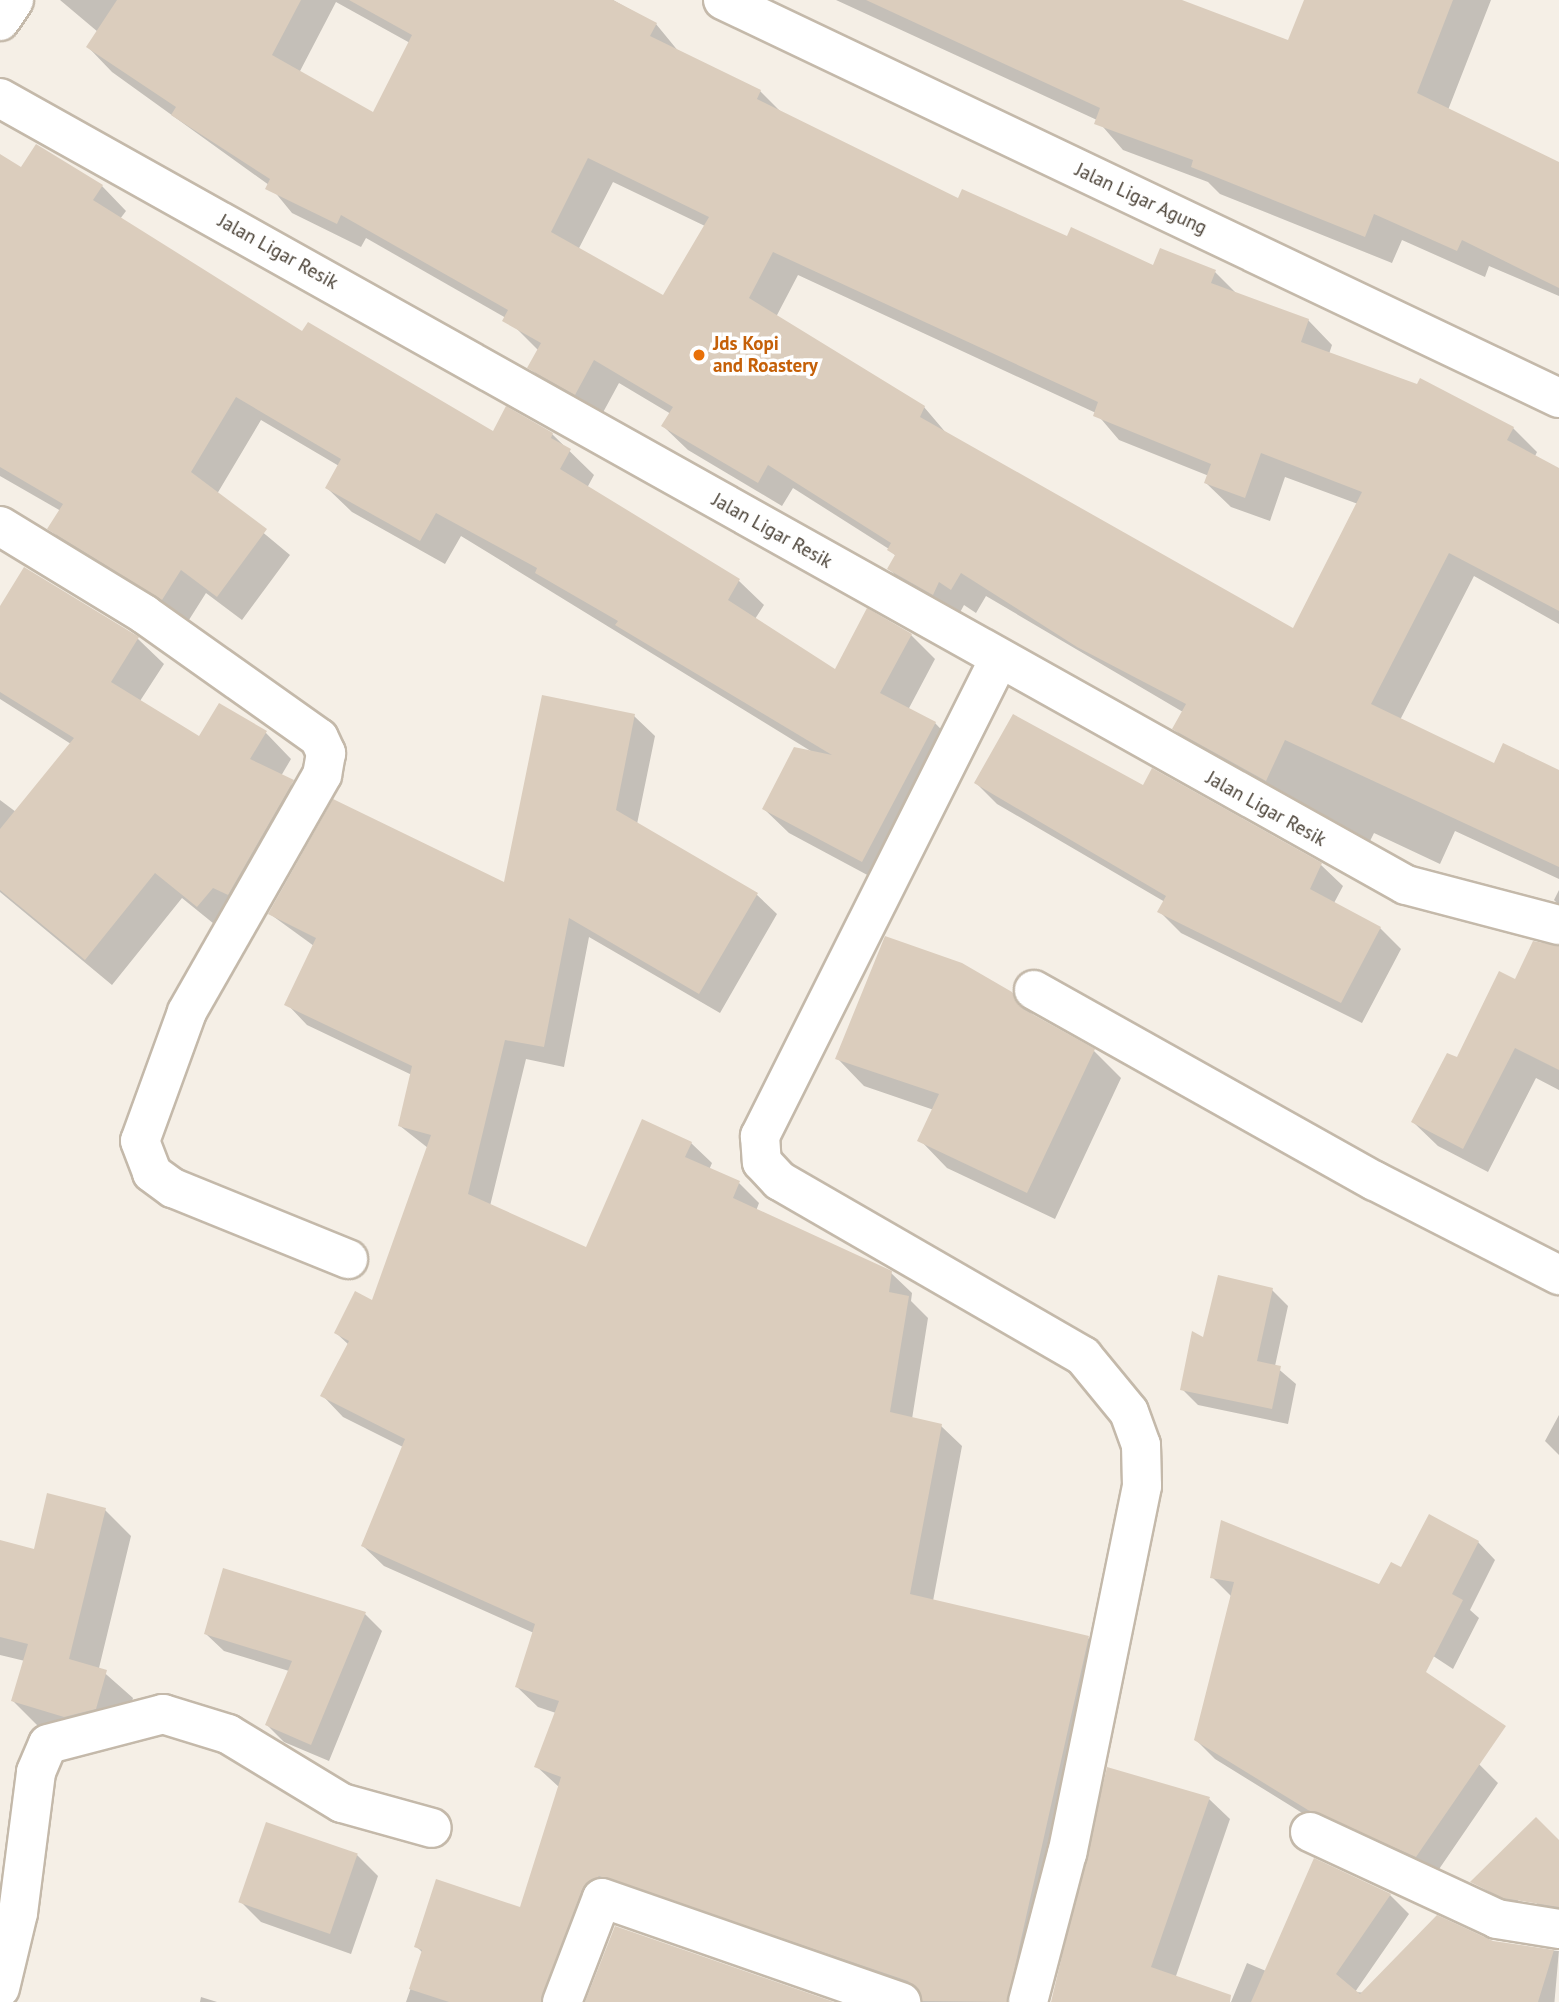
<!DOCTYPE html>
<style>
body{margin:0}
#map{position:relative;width:1559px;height:2002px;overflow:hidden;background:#f5efe6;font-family:"PT Sans",sans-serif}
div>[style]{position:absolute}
.shadow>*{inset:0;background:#0003;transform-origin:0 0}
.building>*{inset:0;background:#dbcdbd;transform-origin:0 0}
.roads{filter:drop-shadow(2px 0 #c4b9aa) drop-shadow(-2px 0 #c4b9aa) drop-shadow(0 2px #c4b9aa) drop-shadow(0 -2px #c4b9aa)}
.street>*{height:38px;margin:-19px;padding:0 19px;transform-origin:19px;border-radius:19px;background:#fff}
.dots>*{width:19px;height:19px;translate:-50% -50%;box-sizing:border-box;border:4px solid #fff;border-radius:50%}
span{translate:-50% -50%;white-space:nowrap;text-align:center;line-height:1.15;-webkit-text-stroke:7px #fff;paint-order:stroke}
.street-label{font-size:19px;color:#483f34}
.food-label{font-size:19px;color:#c56008;font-weight:700}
.left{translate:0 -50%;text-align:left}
</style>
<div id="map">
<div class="shadow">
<div style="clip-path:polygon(evenodd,60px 0,613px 0,656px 24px,679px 52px,760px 91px,782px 113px,959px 200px,1154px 267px,1161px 250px,1215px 272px,1238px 295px,1308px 320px,1332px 345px,1329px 354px,1513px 428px,1537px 452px,1531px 464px,1559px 515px,1559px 624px,1474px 576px,1400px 720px,1495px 765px,1559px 771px,1559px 879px,1455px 831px,1440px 864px,1374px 833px,1367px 847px,1199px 753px,1174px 729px,1183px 712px,986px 596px,976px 613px,964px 605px,957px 618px,914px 593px,889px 569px,896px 556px,889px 549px,793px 488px,782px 506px,688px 450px,663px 426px,671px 414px,619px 383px,600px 418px,554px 392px,530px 368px,539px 351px,506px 318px,366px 238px,361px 247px,292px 213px,269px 185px,112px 72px,88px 47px,98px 32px,60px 0,336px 2px,410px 43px,374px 114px,299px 73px,336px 2px,60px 0,613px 182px,705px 226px,664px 298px,578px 250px,613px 182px,60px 0,798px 275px,1096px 413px,1119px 440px,1209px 476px,1206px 483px,1231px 507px,1270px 521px,1285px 477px,1358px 504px,1293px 630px,947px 434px,924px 407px,776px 317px,798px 275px)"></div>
<div style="clip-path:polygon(836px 0,1177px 0,1289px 43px,1306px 0,1491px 0,1448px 110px,1559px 163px,1559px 296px,1489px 266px,1485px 277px,1402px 240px,1392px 263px,1220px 194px,1208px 182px,1123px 150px,1097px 120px)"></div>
<div style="clip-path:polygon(0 156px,22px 169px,102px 186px,126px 211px,120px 219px,303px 334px,493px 434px,552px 434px,594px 475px,587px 488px,739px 581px,764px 605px,755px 619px,836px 672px,911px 635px,935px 659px,908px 710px,935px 723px,959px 748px,886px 885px,789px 833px,764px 809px,814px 753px,461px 536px,445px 564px,352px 512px,327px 488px,339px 466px,261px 420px,217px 494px,290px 555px,242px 620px,206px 593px,187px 623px,74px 553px,50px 529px,61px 511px,0 476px)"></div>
<div style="clip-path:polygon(0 609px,138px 639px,164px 664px,140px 701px,200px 738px,266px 733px,291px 759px,281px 776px,319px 807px,224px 932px,182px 898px,112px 985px,0 892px,0 800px,16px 812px,71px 744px,0 699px)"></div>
<div style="clip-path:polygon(634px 716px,655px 736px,637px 824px,756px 894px,777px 914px,720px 1013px,589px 937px,564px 1067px,526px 1059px,490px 1206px,587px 1249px,691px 1143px,712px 1163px,709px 1170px,739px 1183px,759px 1203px,756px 1211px,891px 1273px,912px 1293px,911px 1301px,928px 1318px,912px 1419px,941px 1426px,962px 1446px,933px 1601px,1088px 1638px,1109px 1658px,1030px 2002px,922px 2002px,620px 1896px,569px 2002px,406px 2002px,423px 1953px,416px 1946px,522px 1909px,560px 1788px,536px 1766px,556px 1713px,538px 1707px,517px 1687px,534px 1633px,384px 1566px,363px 1546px,403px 1447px,343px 1417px,323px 1396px,349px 1345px,336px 1333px,373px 1302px,428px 1148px,400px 1126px,412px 1075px,307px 1025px,287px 1004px,314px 946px,270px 914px,506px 885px)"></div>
<div style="clip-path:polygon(1153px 770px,1321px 865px,1343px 886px,1334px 903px,1380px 928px,1401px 949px,1362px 1023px,1181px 933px,1160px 912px,1165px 902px,997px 804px,976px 783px,1144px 787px)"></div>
<div style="clip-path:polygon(1559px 890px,1559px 905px,1554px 900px)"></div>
<div style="clip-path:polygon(1559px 947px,1559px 1090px,1536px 1078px,1488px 1172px,1438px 1146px,1413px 1122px,1516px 982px)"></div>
<div style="clip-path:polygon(1011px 993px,1037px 1019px,1094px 1051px,1121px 1078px,1055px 1219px,947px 1168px,920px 1140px,934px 1110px,864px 1086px,837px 1058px)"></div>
<div style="clip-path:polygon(1272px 1290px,1288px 1306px,1275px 1366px,1296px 1384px,1288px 1424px,1198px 1405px,1182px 1389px,1205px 1339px)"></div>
<div style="clip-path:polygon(1559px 1415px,1559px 1455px,1545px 1441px)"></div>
<div style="clip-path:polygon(105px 1510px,131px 1536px,99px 1668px,133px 1698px,122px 1735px,91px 1743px,39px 1727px,13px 1701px,25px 1661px,0 1655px,0 1542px,35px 1551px)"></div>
<div style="clip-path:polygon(1223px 1522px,1342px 1628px,1498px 1783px,1435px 1875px,1328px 1829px,1215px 1759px,1196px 1740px,1231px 1596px,1212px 1577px)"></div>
<div style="clip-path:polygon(1478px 1542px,1495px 1560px,1470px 1610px,1479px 1618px,1453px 1669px,1386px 1625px,1402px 1570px)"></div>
<div style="clip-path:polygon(365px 1614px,382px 1631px,329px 1761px,284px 1742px,267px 1725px,289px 1671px,224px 1651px,206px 1634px)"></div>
<div style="clip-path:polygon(1209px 1799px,1230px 1819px,1167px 2002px,1052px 2002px)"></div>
<div style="clip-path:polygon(1536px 1819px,1559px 1842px,1559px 1922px,1535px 1902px,1535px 1853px,1516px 1907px,1473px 1882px,1532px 1823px,1536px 1827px)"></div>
<div style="clip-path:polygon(357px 1855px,378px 1876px,351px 1954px,261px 1922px,240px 1901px)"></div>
<div style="clip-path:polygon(1390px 1895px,1409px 1914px,1355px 1992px,1497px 2002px,1231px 2002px,1247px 1963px,1266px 1971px)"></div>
<div style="left:1535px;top:1949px;width:24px;height:53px;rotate:5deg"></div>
<div style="clip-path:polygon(201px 1997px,217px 2002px,200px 2002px)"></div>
</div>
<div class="building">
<div style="clip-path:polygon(evenodd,117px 0,301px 0,272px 55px,373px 112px,412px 35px,349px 0,613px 0,657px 23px,650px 36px,761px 90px,757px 99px,958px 198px,962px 189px,1067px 236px,1071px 227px,1153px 265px,1160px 248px,1216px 270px,1211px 283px,1309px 319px,1301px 342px,1417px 384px,1420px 378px,1514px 427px,1507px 440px,1559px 468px,1559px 611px,1449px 553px,1371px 704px,1494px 763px,1503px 743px,1559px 770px,1559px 867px,1285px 740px,1266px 781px,1172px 729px,1186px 704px,1077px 647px,961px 573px,951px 590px,939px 582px,933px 595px,887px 569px,895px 555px,887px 550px,891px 543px,768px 465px,758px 483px,661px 426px,673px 407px,594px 360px,575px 395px,527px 368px,541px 343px,502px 321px,508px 310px,341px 215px,337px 224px,265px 189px,270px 179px,171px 115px,176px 107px,86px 47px,117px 0,588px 158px,709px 217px,663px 295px,551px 232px,588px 158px,117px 0,773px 252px,1098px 402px,1093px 416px,1211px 464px,1204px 483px,1245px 498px,1261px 453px,1362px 492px,1293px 628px,920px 417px,925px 406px,749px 298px,773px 252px)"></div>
<div style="clip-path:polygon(866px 0,1182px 0,1288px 40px,1304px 0,1453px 0,1417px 93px,1559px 162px,1559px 288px,1462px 240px,1457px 251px,1374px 214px,1365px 237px,1191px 167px,1193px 160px,1094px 124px,1100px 108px)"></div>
<div style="clip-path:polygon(36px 144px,103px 185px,93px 200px,302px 331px,308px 322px,493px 431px,506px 406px,553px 433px,551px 438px,571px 449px,560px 469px,740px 579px,728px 600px,835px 669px,867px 608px,912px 634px,880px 693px,936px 722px,862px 862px,762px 809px,794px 747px,832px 755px,615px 625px,618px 621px,535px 573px,537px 568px,436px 513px,420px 541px,325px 488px,341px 459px,236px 397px,191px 472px,267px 529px,217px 597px,181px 570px,162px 600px,47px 529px,63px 504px,0 467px,0 154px,21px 167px)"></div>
<div style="clip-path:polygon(24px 567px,139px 637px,111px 682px,199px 736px,219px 703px,267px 731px,250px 759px,294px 780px,228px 895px,213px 888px,197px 907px,155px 873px,85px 960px,0 890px,0 829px,74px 738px,0 692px,0 606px)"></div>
<div style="clip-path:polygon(542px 695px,635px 714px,616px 810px,758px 893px,699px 994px,569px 918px,544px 1047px,505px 1040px,468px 1194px,586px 1247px,642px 1119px,692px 1142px,685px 1157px,740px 1181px,733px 1198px,892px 1271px,889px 1292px,909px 1296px,890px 1412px,942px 1424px,910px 1594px,1089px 1636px,1007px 2002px,922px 2001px,908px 1981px,599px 1876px,582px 1890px,541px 2002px,449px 2002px,409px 1989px,422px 1950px,414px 1947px,436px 1879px,520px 1907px,561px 1777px,534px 1767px,559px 1701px,515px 1687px,535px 1624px,361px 1546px,405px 1439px,320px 1396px,349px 1341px,334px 1333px,355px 1291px,372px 1300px,431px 1135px,398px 1126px,412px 1066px,284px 1005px,316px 938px,268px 914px,333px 799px,504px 882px)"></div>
<div style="clip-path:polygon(1013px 714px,1143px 785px,1152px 768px,1322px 863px,1310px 889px,1381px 927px,1341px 1003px,1157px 912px,1166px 896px,974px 783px)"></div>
<div style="clip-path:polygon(885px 936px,962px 963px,1012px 992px,1023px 1009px,1095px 1049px,1027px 1193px,917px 1141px,939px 1094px,835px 1059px)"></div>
<div style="clip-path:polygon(1533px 941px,1559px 946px,1559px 1070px,1515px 1048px,1463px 1149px,1411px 1122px,1447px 1053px,1457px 1057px,1499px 971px,1515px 979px)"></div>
<div style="clip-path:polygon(1218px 1275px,1273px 1288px,1257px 1361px,1281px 1366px,1272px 1409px,1180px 1390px,1192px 1331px,1203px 1337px)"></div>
<div style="clip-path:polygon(47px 1493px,106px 1508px,69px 1659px,107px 1670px,96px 1709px,64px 1717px,11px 1701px,28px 1644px,0 1637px,0 1540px,34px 1549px)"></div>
<div style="clip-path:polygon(1429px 1514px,1479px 1541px,1452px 1594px,1463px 1600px,1426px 1672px,1506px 1726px,1416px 1857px,1308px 1810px,1194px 1740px,1234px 1582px,1210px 1578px,1221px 1520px,1379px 1584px,1391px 1562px,1401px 1567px)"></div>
<div style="clip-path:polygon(223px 1568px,366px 1612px,311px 1745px,265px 1725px,292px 1661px,204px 1634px)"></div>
<div style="clip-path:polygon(1107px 1767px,1210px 1797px,1151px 1967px,1231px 1995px,1230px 2002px,1051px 2002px)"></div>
<div style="clip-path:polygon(1536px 1817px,1559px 1840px,1559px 1907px,1503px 1898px,1470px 1882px)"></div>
<div style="left:266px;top:1822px;width:97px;height:85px;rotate:19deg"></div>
<div style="clip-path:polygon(1314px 1858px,1391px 1894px,1336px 1974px,1360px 1994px,1437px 1915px,1493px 1941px,1554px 1950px,1538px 2002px,1251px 2002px)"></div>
<div style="clip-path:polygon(615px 1926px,834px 2002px,585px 2002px)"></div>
</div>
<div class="roads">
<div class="street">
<div style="left:723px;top:0;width:926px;rotate:25.46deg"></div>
<div style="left:0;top:21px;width:25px;rotate:-56deg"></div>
<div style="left:0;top:98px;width:1611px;rotate:29.24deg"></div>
<div style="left:1406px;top:885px;width:158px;rotate:14.7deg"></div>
<div style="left:0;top:526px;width:169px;rotate:31.4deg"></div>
<div style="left:144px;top:614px;width:214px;rotate:35.3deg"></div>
<div style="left:319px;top:738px;width:17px;rotate:65deg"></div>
<div style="left:326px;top:753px;width:22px;rotate:100deg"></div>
<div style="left:322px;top:775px;width:273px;rotate:119.7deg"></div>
<div style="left:187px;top:1012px;width:137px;rotate:110deg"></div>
<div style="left:140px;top:1141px;width:34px;rotate:69deg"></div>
<div style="left:152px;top:1173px;width:26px;rotate:36deg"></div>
<div style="left:173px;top:1188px;width:189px;rotate:22.1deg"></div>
<div style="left:999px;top:659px;width:534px;rotate:116.61deg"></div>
<div style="left:760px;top:1136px;width:26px;rotate:86deg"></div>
<div style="left:762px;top:1162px;width:26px;rotate:47deg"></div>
<div style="left:780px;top:1181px;width:350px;rotate:30deg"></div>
<div style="left:1083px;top:1356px;width:72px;rotate:50.6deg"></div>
<div style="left:1129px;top:1412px;width:35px;rotate:70deg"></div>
<div style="left:1141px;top:1445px;width:41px;rotate:88.6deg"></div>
<div style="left:1142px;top:1486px;width:375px;rotate:101.5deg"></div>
<div style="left:1067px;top:1853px;width:154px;rotate:104.7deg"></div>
<div style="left:1034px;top:990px;width:391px;rotate:29.3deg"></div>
<div style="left:1375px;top:1181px;width:207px;rotate:27.1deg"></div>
<div style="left:1310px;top:1832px;width:206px;rotate:24.9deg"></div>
<div style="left:1497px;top:1919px;width:63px;rotate:9.2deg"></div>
<div style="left:0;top:1988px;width:77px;rotate:-76.5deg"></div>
<div style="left:18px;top:1913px;width:142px;rotate:-82.7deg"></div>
<div style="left:36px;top:1772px;width:30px;rotate:-67deg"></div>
<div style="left:48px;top:1744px;width:119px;rotate:-14.6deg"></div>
<div style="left:163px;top:1714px;width:68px;rotate:17.1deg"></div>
<div style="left:228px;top:1734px;width:133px;rotate:31.2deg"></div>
<div style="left:342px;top:1803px;width:93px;rotate:15.5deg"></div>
<div style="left:562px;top:2002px;width:111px;rotate:-69deg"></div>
<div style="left:602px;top:1898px;width:317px;rotate:19.2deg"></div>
</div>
</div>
<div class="dots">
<div style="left:699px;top:355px;background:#e8710a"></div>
</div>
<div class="street-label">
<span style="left:1141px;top:199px;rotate:25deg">Jalan Ligar Agung</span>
<span style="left:278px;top:252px;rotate:29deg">Jalan Ligar Resik</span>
<span style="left:772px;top:531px;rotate:29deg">Jalan Ligar Resik</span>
<span style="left:1266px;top:809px;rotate:29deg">Jalan Ligar Resik</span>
</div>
<div class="food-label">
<span class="left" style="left:713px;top:355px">Jds Kopi<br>and Roastery</span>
</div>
</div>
